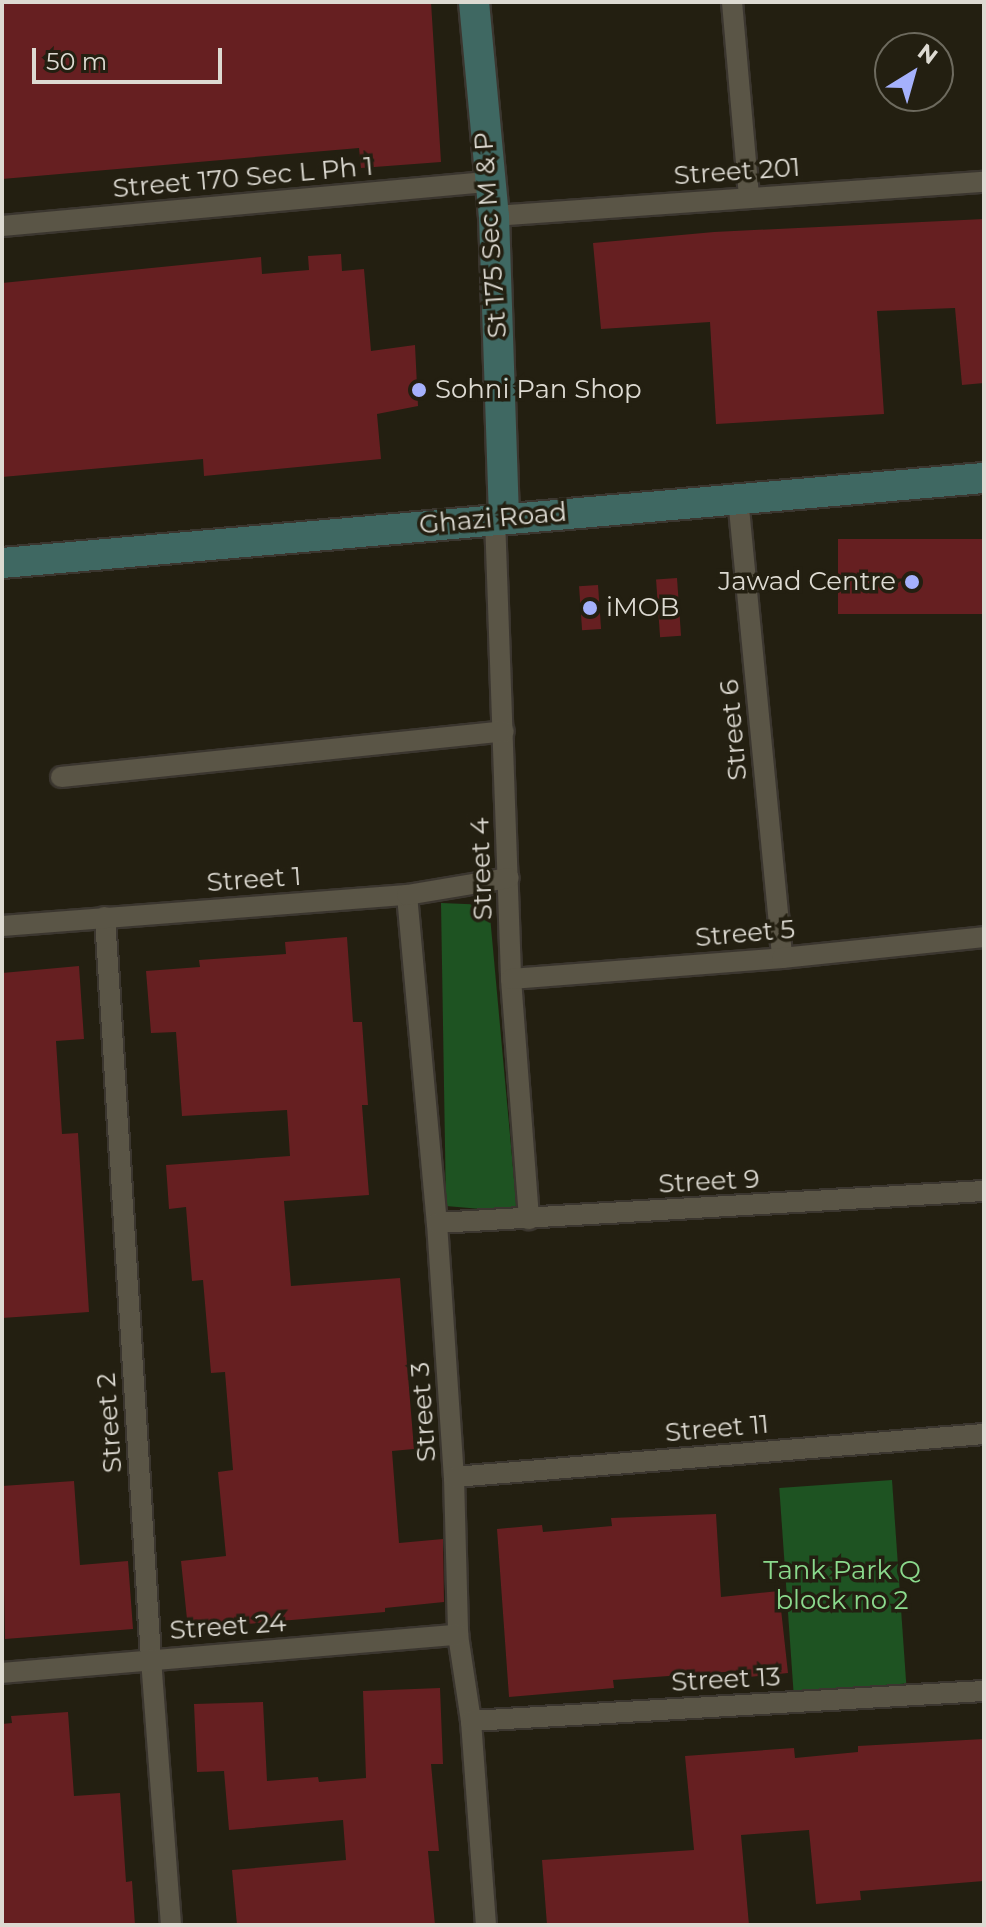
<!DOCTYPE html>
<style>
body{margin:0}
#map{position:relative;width:986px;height:1927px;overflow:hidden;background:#231f11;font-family:Montserrat,sans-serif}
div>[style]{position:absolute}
.green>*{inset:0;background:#1e5322;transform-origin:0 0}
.building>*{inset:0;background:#661f21;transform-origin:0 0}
.roads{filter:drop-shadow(2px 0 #3b362f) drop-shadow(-2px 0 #3b362f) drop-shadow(0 2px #3b362f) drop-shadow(0 -2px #3b362f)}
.street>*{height:20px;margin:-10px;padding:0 10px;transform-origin:10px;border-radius:10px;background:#5a5546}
.secondary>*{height:30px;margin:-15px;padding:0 15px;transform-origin:15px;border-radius:15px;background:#3f6862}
.dots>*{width:22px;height:22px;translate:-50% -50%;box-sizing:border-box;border:4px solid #231f11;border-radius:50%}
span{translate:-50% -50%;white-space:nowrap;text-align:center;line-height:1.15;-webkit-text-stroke:7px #231f11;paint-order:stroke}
.street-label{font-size:26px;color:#dddad2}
.poi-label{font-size:26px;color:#dddad2}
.left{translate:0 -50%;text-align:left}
.right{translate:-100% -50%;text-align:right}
.park-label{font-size:26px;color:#8bda8d}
.frame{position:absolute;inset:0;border:4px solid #dddad2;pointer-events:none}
.north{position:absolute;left:874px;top:32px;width:80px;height:80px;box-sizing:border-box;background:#231f11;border:2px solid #6d6a5e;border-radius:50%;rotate:37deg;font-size:22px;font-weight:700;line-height:32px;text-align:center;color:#dddad2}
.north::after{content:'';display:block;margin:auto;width:28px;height:36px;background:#a5b1fc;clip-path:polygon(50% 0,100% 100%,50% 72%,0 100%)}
.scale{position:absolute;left:32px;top:48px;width:190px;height:36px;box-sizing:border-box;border:4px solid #dddad2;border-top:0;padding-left:10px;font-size:24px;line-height:28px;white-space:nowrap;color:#dddad2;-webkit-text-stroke:6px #231f11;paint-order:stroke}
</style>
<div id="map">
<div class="green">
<div style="clip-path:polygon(441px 903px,489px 905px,517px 1212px,446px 1206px)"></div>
<div style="left:892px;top:1480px;width:204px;height:113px;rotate:86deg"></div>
</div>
<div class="building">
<div style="clip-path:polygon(2px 2px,431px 2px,441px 162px,361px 168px,359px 148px,2px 179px)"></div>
<div style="clip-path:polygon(984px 219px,984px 383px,962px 385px,955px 308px,877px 311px,884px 414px,716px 424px,710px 322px,601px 329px,593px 243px,714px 232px)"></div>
<div style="clip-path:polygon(341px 254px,342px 271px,364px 269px,371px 351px,415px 345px,418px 406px,377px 414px,381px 459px,204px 476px,203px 459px,2px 477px,2px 283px,261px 257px,262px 274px,309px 270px,308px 256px)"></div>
<div style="left:984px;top:539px;width:75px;height:146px;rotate:90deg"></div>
<div style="left:677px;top:578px;width:58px;height:21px;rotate:86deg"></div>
<div style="left:598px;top:585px;width:44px;height:19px;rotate:86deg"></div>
<div style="clip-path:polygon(347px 937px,353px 1022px,362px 1022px,368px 1105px,362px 1105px,369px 1195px,284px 1201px,291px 1286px,400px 1278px,414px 1449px,392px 1451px,399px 1543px,443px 1539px,444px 1602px,385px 1608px,385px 1612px,188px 1629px,181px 1561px,226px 1556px,218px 1472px,233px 1470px,225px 1372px,211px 1373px,203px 1280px,192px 1281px,186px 1207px,169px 1209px,166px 1165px,290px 1156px,287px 1110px,182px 1116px,176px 1032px,151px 1033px,146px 971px,200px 967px,199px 960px,286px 954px,285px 942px)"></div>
<div style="clip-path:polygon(79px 966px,84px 1039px,56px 1041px,62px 1134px,78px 1133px,89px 1312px,2px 1318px,2px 973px)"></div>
<div style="clip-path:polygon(74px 1481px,80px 1565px,128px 1561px,133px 1629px,5px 1639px,2px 1486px)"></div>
<div style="clip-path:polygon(716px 1514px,721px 1597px,779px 1591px,788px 1673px,738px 1678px,738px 1671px,613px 1680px,614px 1688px,509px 1697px,497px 1529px,542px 1525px,543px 1532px,612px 1526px,611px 1518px)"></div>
<div style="clip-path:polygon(440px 1688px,443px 1764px,431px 1764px,439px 1851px,428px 1851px,435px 1925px,237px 1925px,232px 1870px,346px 1860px,343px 1820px,229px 1830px,224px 1771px,197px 1772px,194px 1704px,263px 1702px,267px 1781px,318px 1777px,319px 1782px,366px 1778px,363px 1691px)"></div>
<div style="clip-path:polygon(68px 1712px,74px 1796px,120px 1793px,126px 1882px,132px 1881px,135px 1925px,2px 1925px,2px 1724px,12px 1723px,11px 1716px)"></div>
<div style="clip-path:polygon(984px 1739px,984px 1881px,860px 1891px,861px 1900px,816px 1904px,809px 1830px,741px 1835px,749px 1925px,547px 1925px,542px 1860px,694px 1850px,685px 1756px,794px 1748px,795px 1758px,858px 1752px,858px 1746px)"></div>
</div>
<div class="roads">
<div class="street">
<div style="left:732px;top:2px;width:195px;rotate:85deg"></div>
<div style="left:494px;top:216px;width:491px;rotate:-4deg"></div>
<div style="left:2px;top:226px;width:489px;rotate:-5.2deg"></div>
<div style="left:738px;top:498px;width:462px;rotate:84.5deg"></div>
<div style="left:495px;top:518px;width:461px;rotate:88deg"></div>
<div style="left:511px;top:979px;width:241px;rotate:85.7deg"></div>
<div style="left:61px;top:777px;width:445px;rotate:-5.9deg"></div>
<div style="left:407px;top:895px;width:329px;rotate:84.8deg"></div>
<div style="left:437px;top:1223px;width:255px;rotate:86.2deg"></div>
<div style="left:454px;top:1477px;width:158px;rotate:88.5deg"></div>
<div style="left:458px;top:1635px;width:87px;rotate:81.4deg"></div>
<div style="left:471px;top:1721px;width:205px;rotate:85.8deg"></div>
<div style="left:105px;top:917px;width:743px;rotate:86.45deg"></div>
<div style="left:151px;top:1659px;width:267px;rotate:85.7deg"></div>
<div style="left:2px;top:926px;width:406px;rotate:-4.4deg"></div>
<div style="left:407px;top:895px;width:103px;rotate:-9.5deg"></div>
<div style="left:511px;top:979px;width:272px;rotate:-4.4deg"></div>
<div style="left:782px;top:958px;width:203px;rotate:-5.9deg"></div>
<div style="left:437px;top:1223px;width:548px;rotate:-3.35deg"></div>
<div style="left:454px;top:1477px;width:532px;rotate:-4.64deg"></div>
<div style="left:2px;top:1673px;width:458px;rotate:-4.8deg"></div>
<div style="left:471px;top:1721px;width:514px;rotate:-3.35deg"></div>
</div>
<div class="secondary">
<div style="left:474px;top:2px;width:215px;rotate:84.7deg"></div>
<div style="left:494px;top:216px;width:301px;rotate:88.1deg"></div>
<div style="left:2px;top:563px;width:986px;rotate:-4.95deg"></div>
</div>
</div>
<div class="dots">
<div style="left:419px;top:390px;background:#a5b1fc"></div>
<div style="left:912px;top:582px;background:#a5b1fc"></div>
<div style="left:590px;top:608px;background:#a5b1fc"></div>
</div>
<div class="street-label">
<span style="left:737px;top:172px;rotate:-4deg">Street 201</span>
<span style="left:243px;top:178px;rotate:-5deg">Street 170 Sec L Ph 1</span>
<span style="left:491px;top:235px;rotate:-94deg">St 175 Sec M &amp; P</span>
<span style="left:493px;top:519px;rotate:-5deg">Ghazi Road</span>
<span style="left:734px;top:730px;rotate:-95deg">Street 6</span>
<span style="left:482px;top:869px;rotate:-92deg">Street 4</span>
<span style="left:254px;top:880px;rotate:-4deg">Street 1</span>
<span style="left:745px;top:934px;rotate:-5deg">Street 5</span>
<span style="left:709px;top:1182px;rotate:-3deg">Street 9</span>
<span style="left:424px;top:1412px;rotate:-94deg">Street 3</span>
<span style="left:110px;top:1423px;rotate:-94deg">Street 2</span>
<span style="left:717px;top:1429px;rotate:-5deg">Street 11</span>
<span style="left:228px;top:1627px;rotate:-4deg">Street 24</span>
<span style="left:726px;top:1680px;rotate:-3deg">Street 13</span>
</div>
<div class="poi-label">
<span class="left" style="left:435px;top:390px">Sohni Pan Shop</span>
<span class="right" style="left:896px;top:582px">Jawad Centre</span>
<span class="left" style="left:606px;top:608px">iMOB</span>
</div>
<div class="park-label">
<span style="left:842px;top:1586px">Tank Park Q<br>block no 2</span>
</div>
<div class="frame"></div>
<div class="north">N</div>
<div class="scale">50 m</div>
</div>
